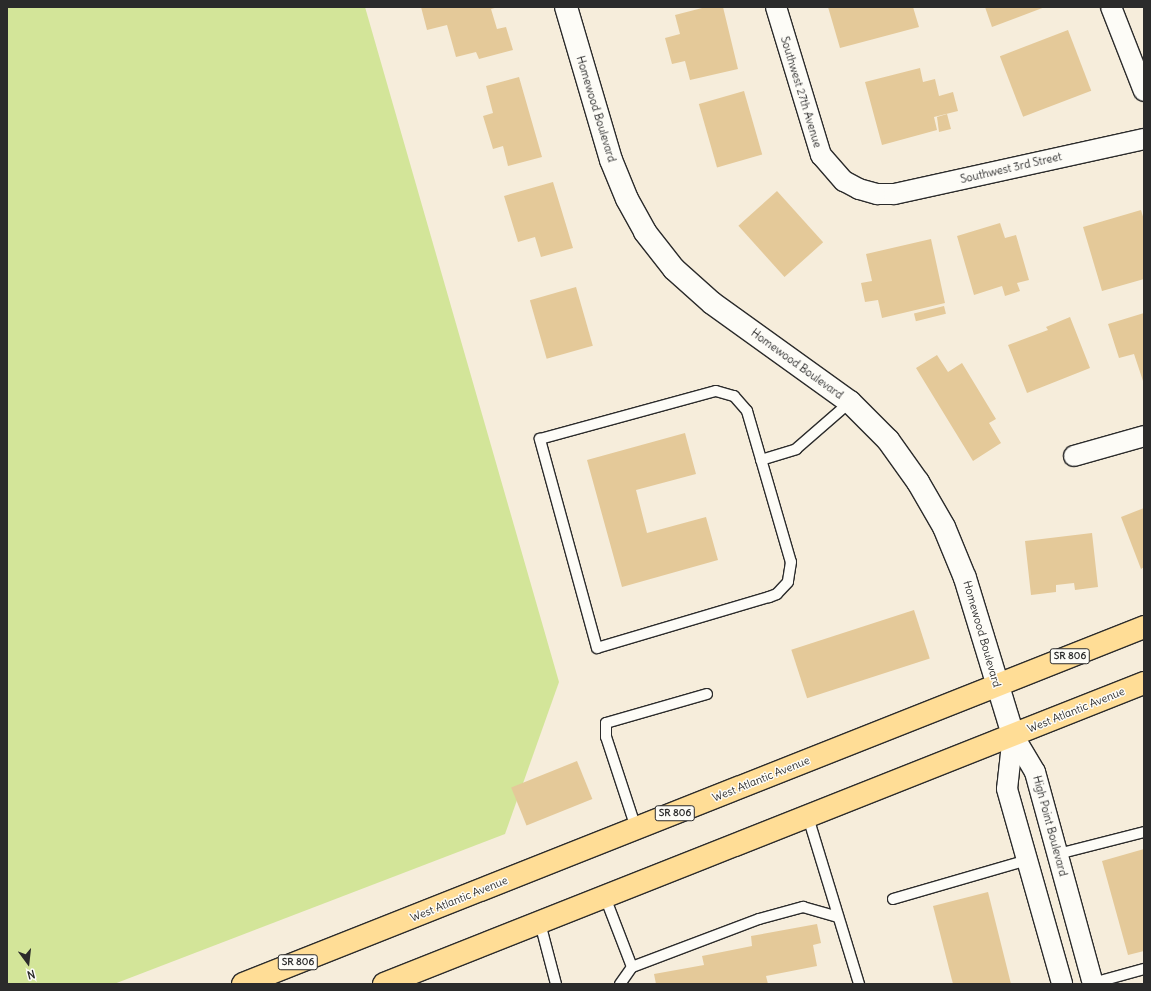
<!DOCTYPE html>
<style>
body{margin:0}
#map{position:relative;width:1151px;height:991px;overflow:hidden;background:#f6eddb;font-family:Delius,sans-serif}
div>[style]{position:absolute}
.green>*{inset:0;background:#d3e599}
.building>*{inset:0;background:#e4c999;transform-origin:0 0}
.roads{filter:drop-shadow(1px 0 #2b2b2b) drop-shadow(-1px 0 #2b2b2b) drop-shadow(0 1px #2b2b2b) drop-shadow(0 -1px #2b2b2b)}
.lane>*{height:10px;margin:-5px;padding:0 5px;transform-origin:5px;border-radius:5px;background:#fdfcf7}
.street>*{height:20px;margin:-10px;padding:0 10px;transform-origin:10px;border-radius:10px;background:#fdfcf7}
.secondary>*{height:22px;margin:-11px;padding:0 11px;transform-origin:11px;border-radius:11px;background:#fdfcf7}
.primary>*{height:22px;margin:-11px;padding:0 11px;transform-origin:11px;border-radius:11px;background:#ffdd96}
span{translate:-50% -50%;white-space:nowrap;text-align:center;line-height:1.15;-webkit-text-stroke:3px #fdfcf7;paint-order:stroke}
.shield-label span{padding:1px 3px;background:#fdfcf7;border:1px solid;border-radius:3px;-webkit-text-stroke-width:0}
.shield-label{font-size:10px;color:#2b2b2b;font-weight:700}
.street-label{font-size:11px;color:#2b2b2b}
.frame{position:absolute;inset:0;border:8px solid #2b2b2b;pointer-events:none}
.north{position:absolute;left:8px;top:943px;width:40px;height:40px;-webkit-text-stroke:3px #fdfcf7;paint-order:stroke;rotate:165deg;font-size:11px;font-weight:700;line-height:16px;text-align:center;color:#2b2b2b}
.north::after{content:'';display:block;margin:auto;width:14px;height:18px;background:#2b2b2b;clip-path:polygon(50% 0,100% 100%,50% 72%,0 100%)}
</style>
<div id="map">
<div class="green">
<div style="clip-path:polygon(7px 7px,365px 7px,559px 682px,505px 834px,114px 984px,7px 984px)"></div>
</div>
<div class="building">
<div style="clip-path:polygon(421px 7px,498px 7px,491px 9px,497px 29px,506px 27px,513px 50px,479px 59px,476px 52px,456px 57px,447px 25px,427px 30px)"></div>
<div style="clip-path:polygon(706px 7px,723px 7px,738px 69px,690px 80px,685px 61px,672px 64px,665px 38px,680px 34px,675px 15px)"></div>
<div style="clip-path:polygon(828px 7px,913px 7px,919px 27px,840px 48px)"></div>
<div style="clip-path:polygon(985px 7px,1045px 7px,992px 27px)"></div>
<div style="left:1068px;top:30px;width:65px;height:73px;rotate:69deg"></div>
<div style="clip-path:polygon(920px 68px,923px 82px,935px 79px,939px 96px,953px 92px,958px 111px,934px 117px,937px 130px,882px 145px,865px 82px)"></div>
<div style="clip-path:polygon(519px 77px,542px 157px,508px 166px,503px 146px,493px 149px,483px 116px,493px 113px,486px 86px)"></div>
<div style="left:744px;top:91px;width:66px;height:47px;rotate:74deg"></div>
<div style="clip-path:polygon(947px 114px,951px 129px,939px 132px,937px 117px)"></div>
<div style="clip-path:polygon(553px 182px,573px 248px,541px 257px,535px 237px,518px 242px,504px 196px)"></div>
<div style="left:777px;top:191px;width:69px;height:52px;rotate:48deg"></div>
<div style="clip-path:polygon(1141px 210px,1144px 220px,1144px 279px,1102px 291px,1083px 227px)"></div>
<div style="clip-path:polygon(1000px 223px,1005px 238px,1016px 235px,1029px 280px,1017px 283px,1020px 291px,1005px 296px,1002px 286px,974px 295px,957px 236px)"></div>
<div style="clip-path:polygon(931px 239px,945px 303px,882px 318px,878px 300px,865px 302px,861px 283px,872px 281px,866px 254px)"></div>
<div style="left:576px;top:287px;width:61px;height:48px;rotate:74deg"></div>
<div style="left:944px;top:306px;width:8px;height:31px;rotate:76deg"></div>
<div style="clip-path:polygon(1144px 313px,1144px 384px,1134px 354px,1119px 358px,1108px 324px)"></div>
<div style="clip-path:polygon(1070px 317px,1090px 368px,1027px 393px,1008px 345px,1048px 330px,1046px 327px)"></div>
<div style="clip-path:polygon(937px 355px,948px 372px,962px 363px,996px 419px,989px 423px,1001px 443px,973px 461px,916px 368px)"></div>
<div style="clip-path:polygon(685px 433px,696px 474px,636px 490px,647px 533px,706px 517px,718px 560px,622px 587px,587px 460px)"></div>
<div style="clip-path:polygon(1144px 508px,1144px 567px,1141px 569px,1121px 517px)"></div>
<div style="clip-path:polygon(1092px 533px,1098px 587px,1075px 590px,1074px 583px,1056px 585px,1056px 592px,1031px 595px,1025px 541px)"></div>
<div style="left:914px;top:610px;width:51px;height:129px;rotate:72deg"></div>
<div style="left:577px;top:761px;width:41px;height:71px;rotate:68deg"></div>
<div style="clip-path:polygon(1144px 849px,1144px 951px,1128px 955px,1102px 861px)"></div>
<div style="clip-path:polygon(988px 892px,1011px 984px,953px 984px,933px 906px)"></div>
<div style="clip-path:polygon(817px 924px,821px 943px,813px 945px,817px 966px,766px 976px,768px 984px,656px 984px,654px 974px,704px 965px,702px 956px,752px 946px,751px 936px)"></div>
</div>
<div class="roads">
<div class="lane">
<div style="left:716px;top:391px;width:19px;rotate:16deg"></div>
<div style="left:734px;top:396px;width:20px;rotate:49deg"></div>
<div style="left:747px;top:411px;width:157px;rotate:73.8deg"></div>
<div style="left:791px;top:562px;width:20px;rotate:99deg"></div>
<div style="left:788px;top:582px;width:16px;rotate:133deg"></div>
<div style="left:777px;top:594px;width:9px;rotate:159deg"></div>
<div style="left:769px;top:597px;width:179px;rotate:163.5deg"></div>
<div style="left:597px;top:648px;width:217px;rotate:-105.3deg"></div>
<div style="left:540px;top:439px;width:182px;rotate:-15.3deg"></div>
<div style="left:761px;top:460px;width:37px;rotate:-17deg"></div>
<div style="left:796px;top:449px;width:72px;rotate:-41deg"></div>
<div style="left:808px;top:817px;width:175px;rotate:73deg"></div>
<div style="left:636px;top:828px;width:96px;rotate:-108.2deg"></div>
<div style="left:606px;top:737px;width:14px;rotate:-90deg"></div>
<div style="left:606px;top:723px;width:105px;rotate:-16deg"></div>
<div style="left:1058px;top:854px;width:89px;rotate:-14.3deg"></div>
<div style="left:605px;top:897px;width:75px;rotate:68.9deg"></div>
<div style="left:632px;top:967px;width:21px;rotate:125deg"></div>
<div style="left:893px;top:899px;width:140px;rotate:-16.2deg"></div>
<div style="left:540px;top:923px;width:63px;rotate:75.3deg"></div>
<div style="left:632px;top:967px;width:136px;rotate:-20.7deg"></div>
<div style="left:759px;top:919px;width:46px;rotate:-15.3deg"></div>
<div style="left:803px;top:907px;width:36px;rotate:16deg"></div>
<div style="left:1093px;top:983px;width:53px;rotate:-15.4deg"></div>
</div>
<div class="street">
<div style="left:776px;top:7px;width:155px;rotate:73.1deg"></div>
<div style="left:821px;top:155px;width:35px;rotate:49deg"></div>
<div style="left:844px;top:181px;width:17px;rotate:28deg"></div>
<div style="left:859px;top:189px;width:19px;rotate:16deg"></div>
<div style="left:877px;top:194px;width:17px"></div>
<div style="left:894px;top:194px;width:256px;rotate:-12.4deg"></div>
<div style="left:1111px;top:7px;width:90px;rotate:68.6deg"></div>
<div style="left:1074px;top:456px;width:73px;rotate:-15.9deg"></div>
<div style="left:1013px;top:735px;width:43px;rotate:59.3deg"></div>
<div style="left:1035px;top:772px;width:220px;rotate:74.7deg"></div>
<div style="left:1013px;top:735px;width:54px;rotate:96.3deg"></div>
<div style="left:1007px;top:789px;width:203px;rotate:74.2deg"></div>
</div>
<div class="secondary">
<div style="left:566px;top:7px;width:159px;rotate:73.6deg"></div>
<div style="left:611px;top:160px;width:42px;rotate:67.7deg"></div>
<div style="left:627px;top:199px;width:38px;rotate:61deg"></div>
<div style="left:645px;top:232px;width:47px;rotate:51.9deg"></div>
<div style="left:674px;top:269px;width:51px;rotate:41.8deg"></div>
<div style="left:712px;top:303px;width:170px;rotate:35.7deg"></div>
<div style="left:850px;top:402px;width:54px;rotate:45deg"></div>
<div style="left:888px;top:440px;width:52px;rotate:54.5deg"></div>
<div style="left:918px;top:482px;width:52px;rotate:60deg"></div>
<div style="left:944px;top:527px;width:55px;rotate:67.6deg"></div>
<div style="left:965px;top:578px;width:164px;rotate:73deg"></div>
</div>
<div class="primary">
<div style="left:243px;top:984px;width:969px;rotate:-21.61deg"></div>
<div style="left:384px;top:984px;width:817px;rotate:-21.61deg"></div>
</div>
</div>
<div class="shield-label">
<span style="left:1070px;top:656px">SR 806</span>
<span style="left:675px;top:813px">SR 806</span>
<span style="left:298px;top:962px">SR 806</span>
</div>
<div class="street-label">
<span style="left:801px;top:92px;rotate:73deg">Southwest 27th Avenue</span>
<span style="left:596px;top:109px;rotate:73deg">Homewood Boulevard</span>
<span style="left:1011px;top:168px;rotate:-13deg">Southwest 3rd Street</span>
<span style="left:797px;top:364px;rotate:36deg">Homewood Boulevard</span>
<span style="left:982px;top:634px;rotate:74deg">Homewood Boulevard</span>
<span style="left:1076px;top:710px;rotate:-22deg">West Atlantic Avenue</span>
<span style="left:761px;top:779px;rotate:-22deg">West Atlantic Avenue</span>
<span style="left:1050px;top:826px;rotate:75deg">High Point Boulevard</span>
<span style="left:459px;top:899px;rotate:-22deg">West Atlantic Avenue</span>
</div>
<div class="frame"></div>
<div class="north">N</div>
</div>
